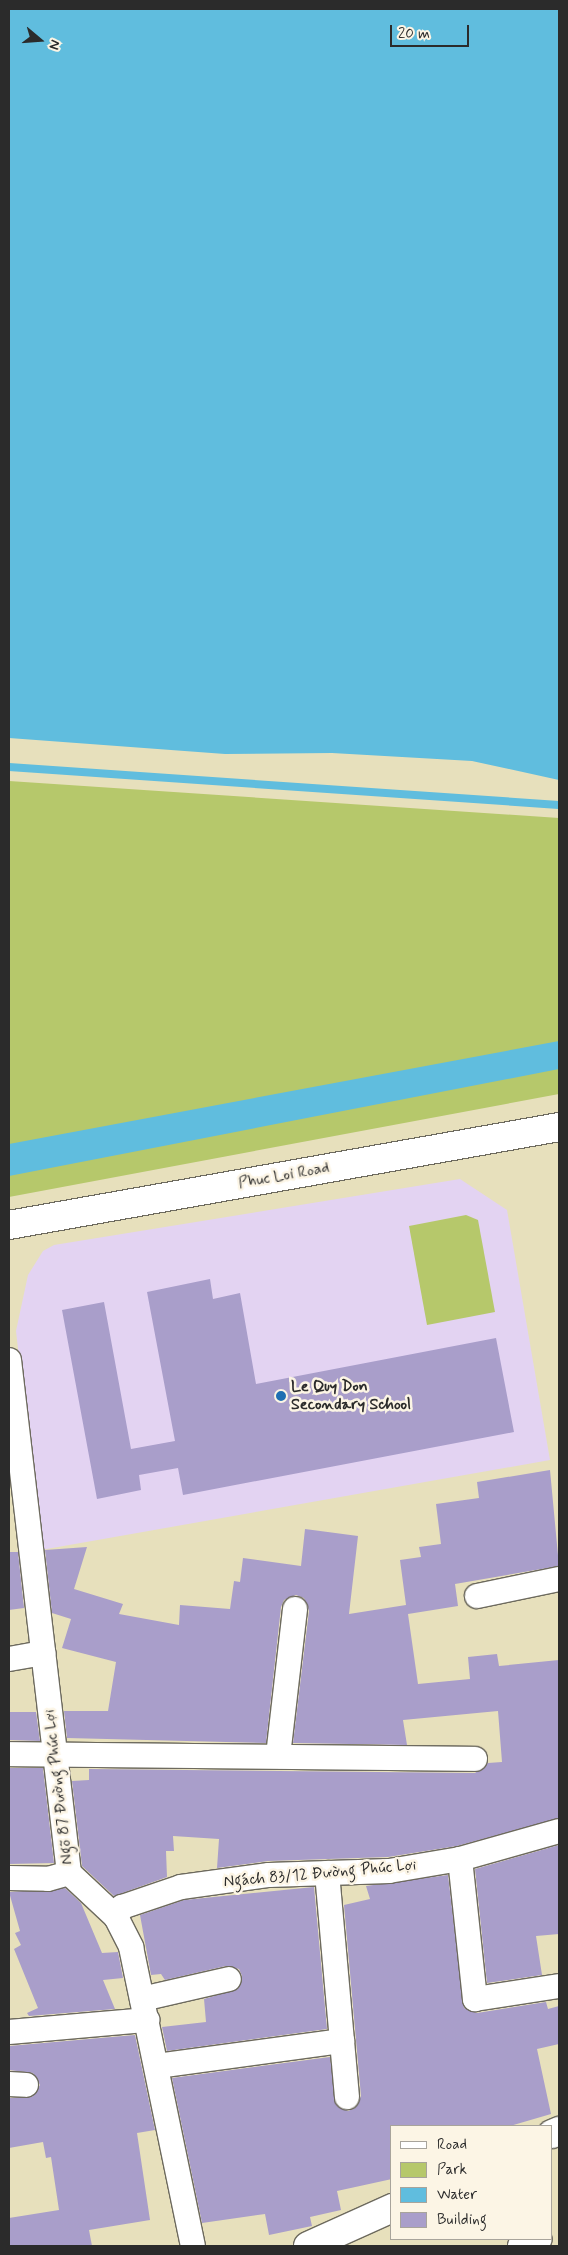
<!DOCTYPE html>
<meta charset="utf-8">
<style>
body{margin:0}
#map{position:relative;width:568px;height:2255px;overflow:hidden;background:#e7e0bc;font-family:Mynerve,sans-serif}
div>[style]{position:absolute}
.built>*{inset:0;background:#e3d3f2}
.green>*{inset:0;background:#b6c86b}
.water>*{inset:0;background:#60bdde}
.stream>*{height:8px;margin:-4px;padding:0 4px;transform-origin:4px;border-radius:4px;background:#60bdde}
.building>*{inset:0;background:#a99eca}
.roads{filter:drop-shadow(1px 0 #6d6a5e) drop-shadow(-1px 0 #6d6a5e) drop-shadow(0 1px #6d6a5e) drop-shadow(0 -1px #6d6a5e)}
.minor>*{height:24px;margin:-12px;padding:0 12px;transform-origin:12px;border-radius:12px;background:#fff}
.tertiary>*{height:28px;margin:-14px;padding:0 14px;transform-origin:14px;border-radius:14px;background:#fff}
.secondary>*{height:28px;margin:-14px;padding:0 14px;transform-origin:14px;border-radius:14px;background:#fff}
.dots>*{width:14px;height:14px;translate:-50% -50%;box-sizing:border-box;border:2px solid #fcf5e5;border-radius:50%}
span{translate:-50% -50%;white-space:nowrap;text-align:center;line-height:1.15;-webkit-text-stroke:5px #fcf5e5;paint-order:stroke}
.street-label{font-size:16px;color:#2b2b2b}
.poi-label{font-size:16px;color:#2b2b2b;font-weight:700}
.left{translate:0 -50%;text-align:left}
.frame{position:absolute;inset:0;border:10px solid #2b2b2b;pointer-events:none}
.legend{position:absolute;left:390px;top:2125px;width:162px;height:115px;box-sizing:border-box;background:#fcf5e5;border:1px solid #a8a49b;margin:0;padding:6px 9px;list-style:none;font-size:15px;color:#2b2b2b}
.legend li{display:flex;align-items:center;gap:10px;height:25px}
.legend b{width:25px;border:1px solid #a8a49b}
.north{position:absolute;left:15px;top:15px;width:50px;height:50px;-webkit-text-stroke:4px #fcf5e5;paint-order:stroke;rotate:108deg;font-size:14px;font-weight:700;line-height:20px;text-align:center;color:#2b2b2b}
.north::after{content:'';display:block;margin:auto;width:18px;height:22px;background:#2b2b2b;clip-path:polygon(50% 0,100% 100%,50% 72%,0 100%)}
.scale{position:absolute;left:390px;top:25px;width:79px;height:22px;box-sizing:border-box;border:2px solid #2b2b2b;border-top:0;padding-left:6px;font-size:15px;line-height:18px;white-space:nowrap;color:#2b2b2b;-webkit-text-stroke:4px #fcf5e5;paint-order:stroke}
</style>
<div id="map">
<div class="built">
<div style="clip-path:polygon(460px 1179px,507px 1210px,550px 1460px,41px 1550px,16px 1331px,28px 1275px,43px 1251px,54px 1245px)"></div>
</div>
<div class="green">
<div style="clip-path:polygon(9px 781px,559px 818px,559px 1094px,9px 1197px)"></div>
<div style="clip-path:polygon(466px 1215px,478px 1220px,495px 1312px,427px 1325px,409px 1226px)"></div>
</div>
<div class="water">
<div style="clip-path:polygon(9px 9px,559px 9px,559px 780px,472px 761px,332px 753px,225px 754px,9px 738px)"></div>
<div style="clip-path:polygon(559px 1041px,559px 1069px,9px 1176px,9px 1144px)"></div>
</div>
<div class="stream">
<div style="left:9px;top:767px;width:551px;rotate:3.95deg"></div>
</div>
<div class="building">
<div style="clip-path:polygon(210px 1279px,213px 1299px,240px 1293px,256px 1384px,496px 1338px,514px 1432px,183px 1495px,178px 1468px,139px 1475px,141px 1490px,97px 1499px,62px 1310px,104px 1302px,131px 1449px,175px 1441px,147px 1292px)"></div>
<div style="clip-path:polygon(550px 1470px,559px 1566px,455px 1584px,458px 1606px,408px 1614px,418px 1684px,470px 1679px,468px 1657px,497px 1654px,499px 1666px,559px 1660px,559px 1818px,457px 1846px,388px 1857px,268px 1861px,217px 1868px,219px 1839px,173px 1836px,174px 1851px,166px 1851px,167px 1877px,114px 1896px,82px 1866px,72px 1781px,89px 1780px,89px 1769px,475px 1773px,488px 1763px,502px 1762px,498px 1711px,403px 1720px,407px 1745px,293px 1743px,309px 1611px,304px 1598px,296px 1595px,284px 1600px,281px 1607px,266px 1743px,67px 1738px,64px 1711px,108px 1711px,116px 1662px,62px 1648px,71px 1619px,52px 1613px,45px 1550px,87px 1547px,74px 1589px,123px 1604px,119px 1614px,179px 1625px,180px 1605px,230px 1609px,234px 1581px,240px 1582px,243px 1558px,301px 1566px,305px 1529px,358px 1536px,349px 1614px,406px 1605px,400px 1560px,421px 1557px,419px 1547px,441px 1544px,436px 1504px,479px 1498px,477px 1482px)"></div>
<div style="clip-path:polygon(9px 1552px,18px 1552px,24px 1608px,9px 1610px)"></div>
<div style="clip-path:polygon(9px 1712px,36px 1712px,40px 1741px,9px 1740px)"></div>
<div style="clip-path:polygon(9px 1768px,43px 1768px,54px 1863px,9px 1864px)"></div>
<div style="clip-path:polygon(559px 1845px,559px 1934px,536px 1936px,542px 1975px,487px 1983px,475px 1869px)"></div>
<div style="clip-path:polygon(448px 1875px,464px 2008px,477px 2013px,546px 2002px,548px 2009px,559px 2006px,559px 2044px,537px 2049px,551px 2114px,510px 2126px,392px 2126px,392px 2179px,337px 2191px,341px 2210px,310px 2217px,312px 2226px,269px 2235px,265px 2214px,202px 2223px,172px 2078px,330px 2057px,336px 2104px,348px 2111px,355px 2108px,361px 2096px,344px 1905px,370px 1899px,366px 1886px)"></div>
<div style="clip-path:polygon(314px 1887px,327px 2029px,167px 2051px,162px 2027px,206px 2022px,204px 1999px,238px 1989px,242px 1976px,239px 1969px,226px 1966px,165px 1980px,161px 1974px,151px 1975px,140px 1915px,184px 1900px)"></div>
<div style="clip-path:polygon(65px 1888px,81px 1903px,102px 1953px,118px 1952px,123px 1978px,103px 1980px,115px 2009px,29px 2016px,27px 2013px,38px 2008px,14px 1949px,21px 1945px,15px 1933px,20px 1931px,9px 1892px)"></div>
<div style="clip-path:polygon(135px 2035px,155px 2130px,137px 2133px,150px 2220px,89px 2230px,92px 2246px,9px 2246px,9px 2218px,59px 2210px,51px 2157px,46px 2158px,43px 2142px,9px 2148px,9px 2098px,32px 2097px,40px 2085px,33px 2073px,9px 2070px,9px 2046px)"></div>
</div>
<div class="roads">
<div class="minor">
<div style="left:9px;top:1360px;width:516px;rotate:83.33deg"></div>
<div style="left:69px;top:1873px;width:64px;rotate:43.1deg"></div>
<div style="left:116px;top:1917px;width:34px;rotate:63deg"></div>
<div style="left:131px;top:1947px;width:305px;rotate:78.3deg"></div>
<div style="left:477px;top:1596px;width:84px;rotate:-11.7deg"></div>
<div style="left:9px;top:1659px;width:35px;rotate:-10deg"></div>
<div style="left:9px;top:1754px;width:466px;rotate:0.6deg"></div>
<div style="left:278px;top:1756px;width:148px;rotate:-83.4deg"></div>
<div style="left:460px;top:1859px;width:141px;rotate:83.9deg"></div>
<div style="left:475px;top:1999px;width:85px;rotate:-8.8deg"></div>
<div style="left:327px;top:1873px;width:225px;rotate:84.9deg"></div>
<div style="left:9px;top:1878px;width:39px;rotate:1deg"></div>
<div style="left:48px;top:1879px;width:22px;rotate:-16deg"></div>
<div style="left:116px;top:1917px;width:12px;rotate:-59deg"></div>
<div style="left:122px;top:1907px;width:62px;rotate:-18.7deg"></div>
<div style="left:181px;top:1887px;width:89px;rotate:-7.8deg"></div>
<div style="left:269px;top:1875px;width:120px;rotate:-1.9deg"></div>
<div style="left:389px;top:1871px;width:72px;rotate:-9.6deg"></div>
<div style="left:460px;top:1859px;width:103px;rotate:-15.8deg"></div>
<div style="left:142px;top:1999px;width:89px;rotate:-12.9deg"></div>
<div style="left:9px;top:2032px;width:139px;rotate:-5deg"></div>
<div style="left:157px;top:2066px;width:187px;rotate:-7.7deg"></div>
<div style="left:9px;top:2084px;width:17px;rotate:3deg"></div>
</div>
<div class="tertiary">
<div style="left:9px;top:1225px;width:559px;rotate:-10.1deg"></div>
<div style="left:552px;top:2134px;width:8px;rotate:-23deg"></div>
<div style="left:308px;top:2246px;width:92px;rotate:-24.3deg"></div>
</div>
<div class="secondary">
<div style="left:522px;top:2246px;width:17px;rotate:-24deg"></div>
</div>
</div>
<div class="dots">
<div style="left:281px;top:1396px;background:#1f6fb2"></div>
</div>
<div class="street-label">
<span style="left:284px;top:1176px;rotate:-10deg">Phuc Loi Road</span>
<span style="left:59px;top:1787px;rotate:-97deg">Ngõ 87 Đường Phúc Lợi</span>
<span style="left:320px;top:1874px;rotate:-5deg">Ngách 83/12 Đường Phúc Lợi</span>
</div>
<div class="poi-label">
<span class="left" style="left:291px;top:1396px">Le Quy Don<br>Secondary School</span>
</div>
<div class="frame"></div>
<ul class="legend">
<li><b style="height:6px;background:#fff"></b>Road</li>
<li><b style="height:14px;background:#b6c86b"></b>Park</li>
<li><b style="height:14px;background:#60bdde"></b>Water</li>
<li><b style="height:14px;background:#a99eca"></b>Building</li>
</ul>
<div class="north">N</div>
<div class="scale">20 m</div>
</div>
